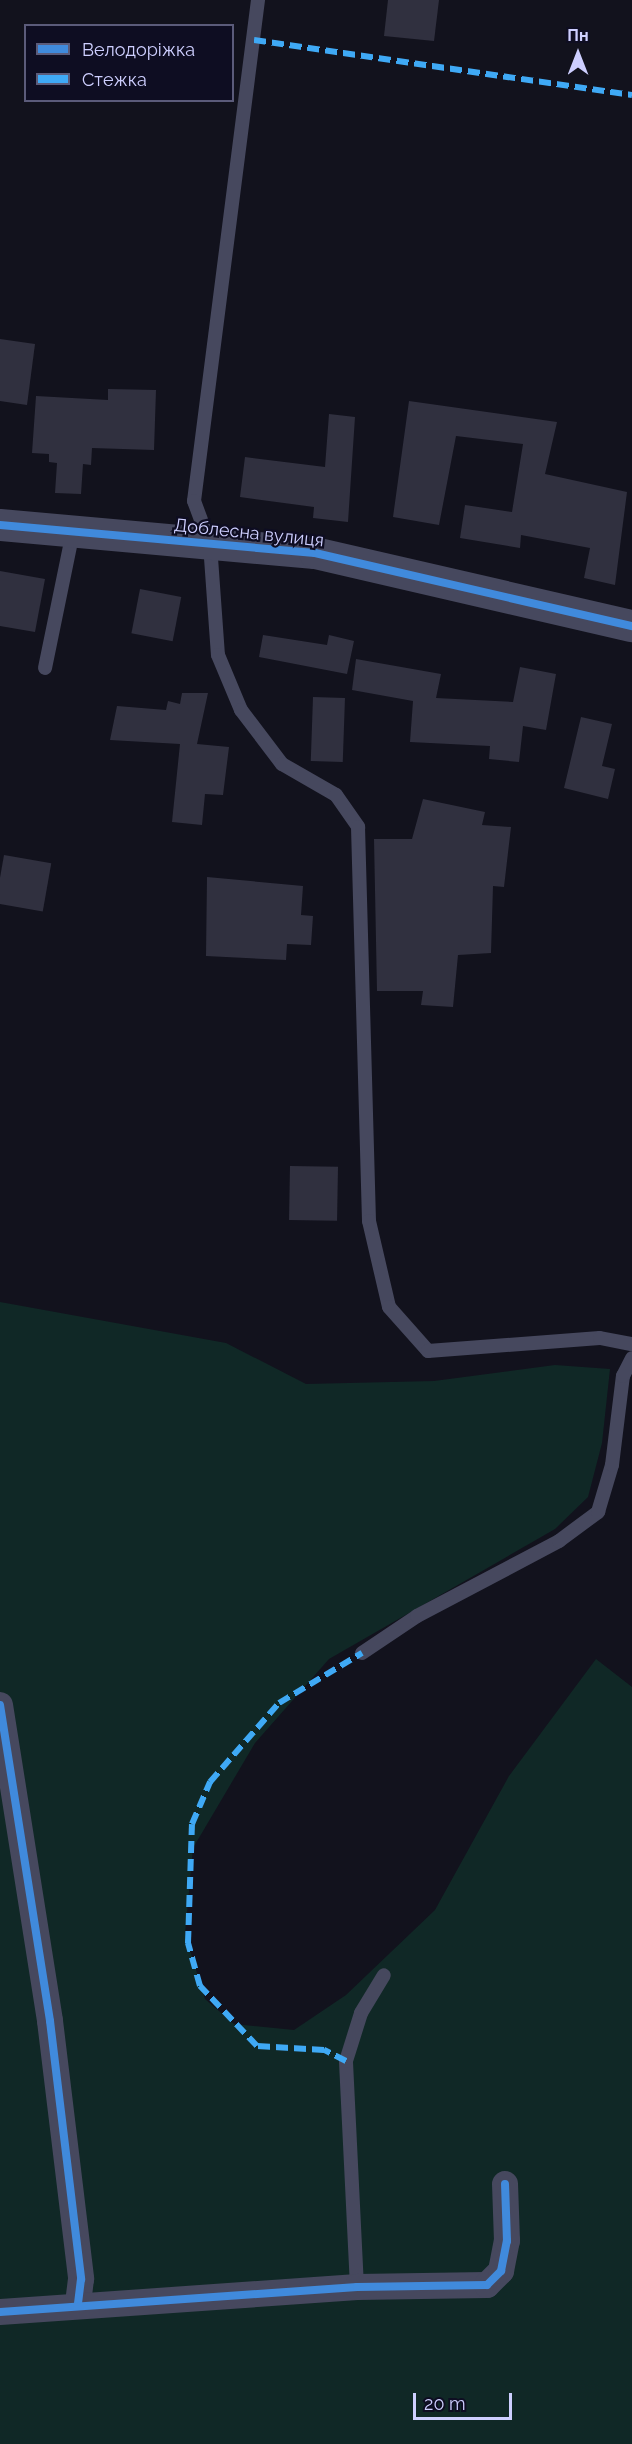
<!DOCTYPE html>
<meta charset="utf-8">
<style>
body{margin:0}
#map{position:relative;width:632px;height:2444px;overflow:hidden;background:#12121d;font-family:Raleway,sans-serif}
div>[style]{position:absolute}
.green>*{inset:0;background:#102826}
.building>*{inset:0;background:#30303f;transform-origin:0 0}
.service>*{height:14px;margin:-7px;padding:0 7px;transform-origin:7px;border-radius:7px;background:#46485e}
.minor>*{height:26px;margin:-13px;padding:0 13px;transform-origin:13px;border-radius:13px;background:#46485e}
.tertiary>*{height:32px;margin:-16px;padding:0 16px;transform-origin:16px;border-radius:16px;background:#46485e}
.quiet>*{height:6px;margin-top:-3px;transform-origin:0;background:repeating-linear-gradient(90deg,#3fa9f5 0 12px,transparent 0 18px)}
.cycleway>*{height:8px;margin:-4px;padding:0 4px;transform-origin:4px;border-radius:4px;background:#408adc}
span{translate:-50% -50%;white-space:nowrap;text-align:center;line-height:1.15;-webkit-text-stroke:4.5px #0e0d22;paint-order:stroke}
.street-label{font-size:18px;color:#cecfff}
.legend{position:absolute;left:24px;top:24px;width:210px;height:78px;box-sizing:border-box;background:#0e0d22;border:2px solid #5b5b7a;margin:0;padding:8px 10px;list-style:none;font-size:18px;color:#cecfff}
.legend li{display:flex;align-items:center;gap:12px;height:30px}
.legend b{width:30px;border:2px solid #5b5b7a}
.north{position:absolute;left:548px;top:24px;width:60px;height:60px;-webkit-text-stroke:4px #0e0d22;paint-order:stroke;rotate:0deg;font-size:16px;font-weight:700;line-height:24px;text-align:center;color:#cecfff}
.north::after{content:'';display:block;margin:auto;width:21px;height:27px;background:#cecfff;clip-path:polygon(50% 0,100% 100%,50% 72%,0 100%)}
.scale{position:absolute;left:413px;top:2393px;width:99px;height:27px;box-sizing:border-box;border:3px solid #cecfff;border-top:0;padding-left:8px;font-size:18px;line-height:21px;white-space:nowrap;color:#cecfff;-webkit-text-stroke:4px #0e0d22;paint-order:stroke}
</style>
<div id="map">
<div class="green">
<div style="clip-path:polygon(0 1302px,226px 1343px,306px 1384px,434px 1381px,555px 1365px,610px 1369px,602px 1443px,588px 1497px,555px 1529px,329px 1659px,255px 1743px,193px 1848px,185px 1934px,205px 1999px,234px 2024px,294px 2030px,346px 1995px,435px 1910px,509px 1776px,596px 1659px,632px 1687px,632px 2444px,0 2444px)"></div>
</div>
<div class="building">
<div style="clip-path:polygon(388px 0,439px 0,434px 41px,384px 36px)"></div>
<div style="clip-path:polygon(0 339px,35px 344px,27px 405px,0 401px)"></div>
<div style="clip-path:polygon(108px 389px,156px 390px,154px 450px,92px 448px,91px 465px,83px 464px,81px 494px,55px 493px,57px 463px,49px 462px,49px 454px,32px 453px,36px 396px,108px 400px)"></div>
<div style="clip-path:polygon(409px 401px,557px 422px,545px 474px,627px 492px,615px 585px,584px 578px,590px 548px,521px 535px,520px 548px,460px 538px,465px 505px,512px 512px,523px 444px,456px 436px,439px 525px,393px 517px)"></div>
<div style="clip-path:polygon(329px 414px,355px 417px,348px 522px,313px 518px,314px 507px,240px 497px,245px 457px,325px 467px)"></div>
<div style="clip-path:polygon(0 571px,45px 579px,35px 632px,0 626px)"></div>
<div style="left:140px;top:589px;width:42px;height:45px;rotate:11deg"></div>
<div style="clip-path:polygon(263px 635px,327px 645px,329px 635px,354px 641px,347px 674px,259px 657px)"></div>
<div style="clip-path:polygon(356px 659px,441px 674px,436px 698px,513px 702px,520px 667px,556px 674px,546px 730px,523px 726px,519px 762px,489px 759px,490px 746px,410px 742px,413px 701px,352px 690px)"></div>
<div style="clip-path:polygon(182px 693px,208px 693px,197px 744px,229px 747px,223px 795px,205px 794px,202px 825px,172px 822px,180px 744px,110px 740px,117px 706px,166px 710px,168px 701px,180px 704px)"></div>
<div style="left:313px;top:697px;width:32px;height:64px;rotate:2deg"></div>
<div style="clip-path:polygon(581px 717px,612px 724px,602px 766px,615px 769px,608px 799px,564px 788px)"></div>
<div style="clip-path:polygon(423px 799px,485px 812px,482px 825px,511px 827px,504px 887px,493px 886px,491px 953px,458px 955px,453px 1007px,421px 1005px,423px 991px,377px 991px,374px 839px,412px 839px)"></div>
<div style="left:4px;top:855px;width:48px;height:49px;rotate:10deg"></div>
<div style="clip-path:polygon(207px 877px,303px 886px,301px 915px,313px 916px,311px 945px,287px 944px,286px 960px,206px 956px)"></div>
<div style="left:290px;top:1166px;width:48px;height:54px;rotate:1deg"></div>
</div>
<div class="service">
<div style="left:258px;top:0;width:505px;rotate:97.28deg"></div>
<div style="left:194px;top:501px;width:46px;rotate:69.6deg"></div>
<div style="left:210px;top:544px;width:111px;rotate:85.9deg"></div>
<div style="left:218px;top:655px;width:60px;rotate:67.3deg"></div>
<div style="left:241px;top:710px;width:68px;rotate:52.8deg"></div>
<div style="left:282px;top:764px;width:62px;rotate:29.9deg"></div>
<div style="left:336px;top:795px;width:39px;rotate:55deg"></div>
<div style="left:358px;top:827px;width:394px;rotate:88.4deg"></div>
<div style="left:369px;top:1221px;width:88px;rotate:76.9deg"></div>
<div style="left:389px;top:1307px;width:59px;rotate:48.4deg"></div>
<div style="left:428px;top:1351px;width:172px;rotate:-4.3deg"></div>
<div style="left:600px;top:1338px;width:33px;rotate:11deg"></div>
<div style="left:45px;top:668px;width:139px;rotate:-78.4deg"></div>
<div style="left:362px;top:1653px;width:66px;rotate:-33.9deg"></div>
<div style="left:417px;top:1616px;width:161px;rotate:-27.8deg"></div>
<div style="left:559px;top:1541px;width:49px;rotate:-36.6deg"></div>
<div style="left:598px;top:1512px;width:49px;rotate:-73.4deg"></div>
<div style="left:612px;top:1465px;width:90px;rotate:-83deg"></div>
<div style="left:623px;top:1376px;width:20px;rotate:-63deg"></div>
<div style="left:357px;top:2287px;width:226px;rotate:-92.8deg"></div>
<div style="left:346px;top:2061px;width:50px;rotate:-72.6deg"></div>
<div style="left:361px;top:2013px;width:44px;rotate:-58.8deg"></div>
</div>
<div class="minor">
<div style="left:0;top:1705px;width:320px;rotate:81deg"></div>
<div style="left:50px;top:2021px;width:260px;rotate:83.1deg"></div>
<div style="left:81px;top:2279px;width:26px;rotate:97deg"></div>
<div style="left:0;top:2312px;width:358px;rotate:-4deg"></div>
<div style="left:357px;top:2287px;width:130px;rotate:-0.9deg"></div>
<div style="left:487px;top:2285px;width:20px;rotate:-45deg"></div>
<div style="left:501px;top:2271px;width:31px;rotate:-79deg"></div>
<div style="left:507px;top:2241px;width:57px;rotate:-92deg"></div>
</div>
<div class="tertiary">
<div style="left:0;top:525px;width:316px;rotate:5.1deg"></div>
<div style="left:315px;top:553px;width:325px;rotate:13deg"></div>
</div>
<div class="quiet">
<div style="left:254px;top:40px;width:382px;rotate:8.3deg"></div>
<div style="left:346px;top:2061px;width:25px;rotate:-153deg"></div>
<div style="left:324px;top:2050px;width:67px;rotate:-176.6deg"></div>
<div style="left:257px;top:2046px;width:83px;rotate:-133.5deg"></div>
<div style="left:200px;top:1986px;width:45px;rotate:-105.6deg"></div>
<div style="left:188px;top:1943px;width:119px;rotate:-88.1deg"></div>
<div style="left:192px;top:1824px;width:46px;rotate:-66.8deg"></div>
<div style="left:210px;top:1782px;width:105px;rotate:-48.9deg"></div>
<div style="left:279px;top:1703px;width:97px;rotate:-31.1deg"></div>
</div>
<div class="cycleway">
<div style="left:0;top:525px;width:316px;rotate:5.1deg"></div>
<div style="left:315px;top:553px;width:325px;rotate:13deg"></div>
<div style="left:0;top:1705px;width:320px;rotate:81deg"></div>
<div style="left:50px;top:2021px;width:260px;rotate:83.1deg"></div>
<div style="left:81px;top:2279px;width:26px;rotate:97deg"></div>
<div style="left:0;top:2312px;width:358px;rotate:-4deg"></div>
<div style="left:357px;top:2287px;width:130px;rotate:-0.9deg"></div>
<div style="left:487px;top:2285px;width:20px;rotate:-45deg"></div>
<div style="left:501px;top:2271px;width:31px;rotate:-79deg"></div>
<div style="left:507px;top:2241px;width:57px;rotate:-92deg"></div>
</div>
<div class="street-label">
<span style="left:249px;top:533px;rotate:6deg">Доблесна вулиця</span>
</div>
<ul class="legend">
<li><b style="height:8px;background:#408adc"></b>Велодоріжка</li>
<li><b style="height:8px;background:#3fa9f5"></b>Стежка</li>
</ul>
<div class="north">Пн</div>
<div class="scale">20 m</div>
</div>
